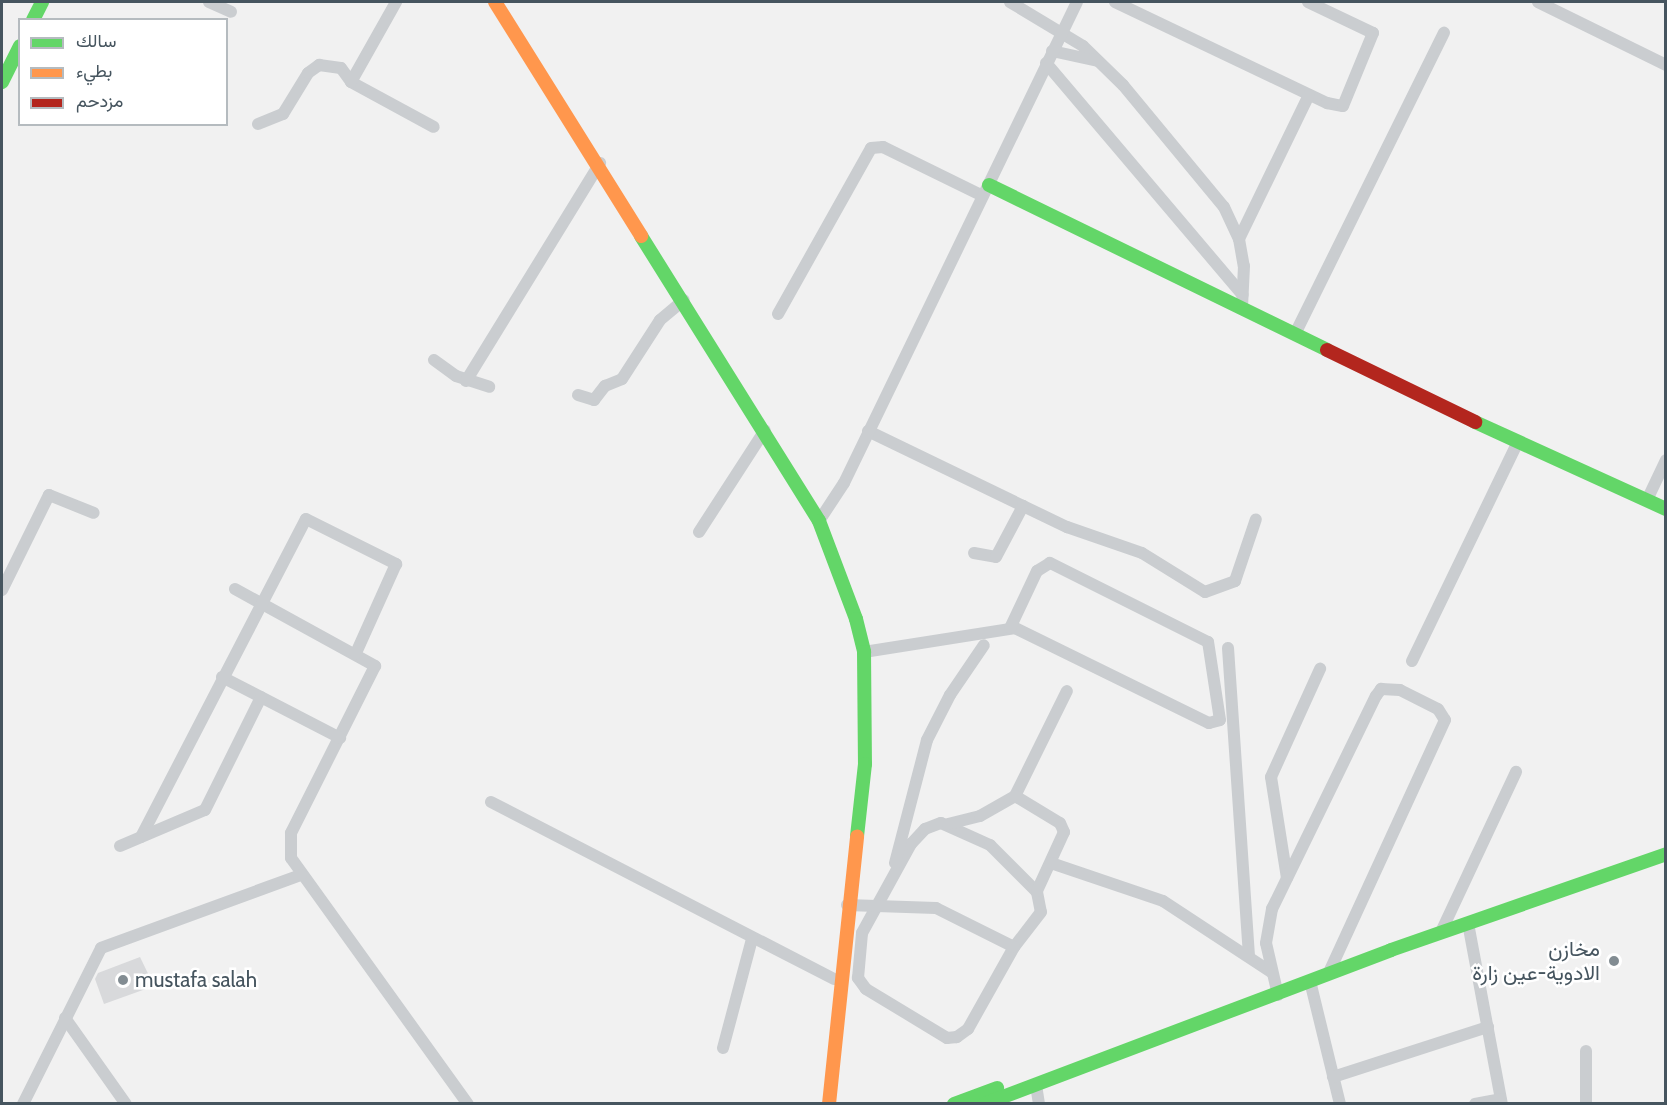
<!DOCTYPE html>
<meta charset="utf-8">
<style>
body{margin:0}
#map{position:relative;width:1667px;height:1105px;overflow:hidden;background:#f1f1f1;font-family:Cabin,Vazirmatn,sans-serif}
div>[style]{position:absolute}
.building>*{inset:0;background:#d8d9db}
.street>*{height:12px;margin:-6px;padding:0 6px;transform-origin:6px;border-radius:6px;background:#cacdd0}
.fast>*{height:14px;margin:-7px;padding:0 7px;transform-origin:7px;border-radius:7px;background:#63d668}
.slow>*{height:14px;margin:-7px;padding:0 7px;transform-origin:7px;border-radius:7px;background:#ff974d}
.jam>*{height:14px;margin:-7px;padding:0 7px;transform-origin:7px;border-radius:7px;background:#b3261e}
.dots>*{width:16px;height:16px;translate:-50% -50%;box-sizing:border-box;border:3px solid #fff;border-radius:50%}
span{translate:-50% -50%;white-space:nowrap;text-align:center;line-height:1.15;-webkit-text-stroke:5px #fff;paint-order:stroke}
.poi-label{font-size:21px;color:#46555f}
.right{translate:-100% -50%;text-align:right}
.left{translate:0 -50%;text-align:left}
.frame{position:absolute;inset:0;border:3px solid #46555f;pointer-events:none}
.legend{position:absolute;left:18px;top:18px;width:210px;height:108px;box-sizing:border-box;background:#fff;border:2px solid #b5bbbf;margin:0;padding:8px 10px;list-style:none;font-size:18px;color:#46555f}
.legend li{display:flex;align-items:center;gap:12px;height:30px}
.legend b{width:30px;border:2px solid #b5bbbf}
</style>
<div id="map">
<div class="building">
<div style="clip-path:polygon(140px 957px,154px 986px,104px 1004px,95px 979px,98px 973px)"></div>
</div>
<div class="street">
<div style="left:209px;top:2px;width:24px;rotate:24deg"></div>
<div style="left:1010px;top:2px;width:85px;rotate:31.1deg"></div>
<div style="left:1083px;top:46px;width:56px;rotate:44.3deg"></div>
<div style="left:1123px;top:85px;width:158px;rotate:50.4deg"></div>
<div style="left:1224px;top:207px;width:35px;rotate:65deg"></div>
<div style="left:1239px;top:239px;width:27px;rotate:80deg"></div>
<div style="left:1244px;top:266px;width:41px;rotate:92.8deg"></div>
<div style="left:1115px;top:2px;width:235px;rotate:25.5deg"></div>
<div style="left:1327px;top:103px;width:16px;rotate:11deg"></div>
<div style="left:1343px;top:106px;width:79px;rotate:-67.7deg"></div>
<div style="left:1373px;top:33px;width:72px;rotate:-154.5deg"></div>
<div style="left:1538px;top:2px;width:143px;rotate:26.2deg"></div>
<div style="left:1052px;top:51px;width:47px;rotate:12.3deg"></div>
<div style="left:1046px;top:63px;width:304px;rotate:49.7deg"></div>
<div style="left:351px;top:82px;width:94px;rotate:28.5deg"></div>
<div style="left:258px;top:124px;width:27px;rotate:-22deg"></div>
<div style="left:283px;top:114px;width:48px;rotate:-58.6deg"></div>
<div style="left:308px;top:73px;width:14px;rotate:-36deg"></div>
<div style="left:319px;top:65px;width:22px;rotate:8deg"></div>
<div style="left:341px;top:68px;width:17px;rotate:54deg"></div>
<div style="left:351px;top:82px;width:92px;rotate:-60.6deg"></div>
<div style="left:1239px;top:239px;width:160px;rotate:-64.1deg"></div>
<div style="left:778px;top:314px;width:190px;rotate:-60.7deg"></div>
<div style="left:871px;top:148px;width:12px;rotate:-5deg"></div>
<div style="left:883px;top:147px;width:111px;rotate:26.1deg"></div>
<div style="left:1296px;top:332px;width:334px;rotate:-63.7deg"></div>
<div style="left:434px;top:360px;width:27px;rotate:36deg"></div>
<div style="left:456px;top:376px;width:35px;rotate:18deg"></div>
<div style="left:466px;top:381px;width:256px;rotate:-58.4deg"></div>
<div style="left:578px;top:395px;width:17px;rotate:17deg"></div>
<div style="left:594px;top:400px;width:18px;rotate:-52deg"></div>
<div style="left:605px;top:386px;width:18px;rotate:-22deg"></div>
<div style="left:622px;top:379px;width:70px;rotate:-57.2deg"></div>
<div style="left:660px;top:320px;width:31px;rotate:-40deg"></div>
<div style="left:868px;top:431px;width:221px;rotate:25.8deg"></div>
<div style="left:1067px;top:527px;width:79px;rotate:19.1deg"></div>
<div style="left:1142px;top:553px;width:74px;rotate:31.8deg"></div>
<div style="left:1205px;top:592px;width:32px;rotate:-20deg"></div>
<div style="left:1235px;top:581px;width:65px;rotate:-71.3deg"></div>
<div style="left:1647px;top:500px;width:44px;rotate:-64.6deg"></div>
<div style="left:819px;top:521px;width:45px;rotate:-56.7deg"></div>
<div style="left:844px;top:483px;width:534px;rotate:-64.15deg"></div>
<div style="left:699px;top:532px;width:121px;rotate:-57.1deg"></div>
<div style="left:974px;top:553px;width:22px;rotate:10deg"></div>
<div style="left:996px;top:557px;width:58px;rotate:-62.1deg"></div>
<div style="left:235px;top:589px;width:160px;rotate:28.8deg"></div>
<div style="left:375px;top:666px;width:187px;rotate:116.7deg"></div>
<div style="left:291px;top:833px;width:25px;rotate:90deg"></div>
<div style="left:291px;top:858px;width:303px;rotate:54.3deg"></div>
<div style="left:2px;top:590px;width:106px;rotate:-63.7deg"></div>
<div style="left:49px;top:495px;width:48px;rotate:21.8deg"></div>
<div style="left:1228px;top:648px;width:307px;rotate:86.1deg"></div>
<div style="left:864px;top:652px;width:153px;rotate:-9deg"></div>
<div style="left:1015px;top:628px;width:216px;rotate:26.1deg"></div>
<div style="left:1209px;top:723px;width:11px;rotate:-15deg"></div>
<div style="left:1220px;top:720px;width:79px;rotate:-98.7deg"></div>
<div style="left:1208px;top:642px;width:177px;rotate:-153.4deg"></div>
<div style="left:1050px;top:563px;width:15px;rotate:148deg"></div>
<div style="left:1037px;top:571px;width:63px;rotate:115.3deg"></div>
<div style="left:1412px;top:661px;width:243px;rotate:-64.2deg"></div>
<div style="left:222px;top:677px;width:133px;rotate:27.3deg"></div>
<div style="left:1015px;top:796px;width:117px;rotate:-63.7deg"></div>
<div style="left:491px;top:802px;width:386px;rotate:27.3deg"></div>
<div style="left:941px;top:823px;width:54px;rotate:24.2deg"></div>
<div style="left:990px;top:845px;width:66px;rotate:45deg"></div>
<div style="left:1037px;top:892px;width:20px;rotate:79deg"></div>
<div style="left:1041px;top:912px;width:44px;rotate:127.6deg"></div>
<div style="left:1014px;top:947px;width:94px;rotate:119.3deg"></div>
<div style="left:968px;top:1029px;width:14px;rotate:144deg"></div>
<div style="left:957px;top:1037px;width:10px;rotate:174deg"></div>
<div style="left:947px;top:1038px;width:95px;rotate:-148.8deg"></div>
<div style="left:866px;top:989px;width:14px;rotate:-126deg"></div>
<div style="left:858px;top:978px;width:45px;rotate:-84.9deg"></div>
<div style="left:862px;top:933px;width:102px;rotate:-61.2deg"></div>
<div style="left:911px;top:844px;width:21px;rotate:-47deg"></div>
<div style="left:925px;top:829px;width:17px;rotate:-21deg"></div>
<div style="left:948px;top:824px;width:33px;rotate:-14deg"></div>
<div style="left:980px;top:816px;width:40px;rotate:-29.7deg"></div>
<div style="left:1015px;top:796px;width:52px;rotate:31deg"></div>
<div style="left:1060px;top:823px;width:10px;rotate:66deg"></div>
<div style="left:1064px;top:832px;width:65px;rotate:114.6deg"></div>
<div style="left:141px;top:837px;width:358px;rotate:-62.6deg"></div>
<div style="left:306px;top:519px;width:101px;rotate:26.6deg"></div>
<div style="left:396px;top:564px;width:98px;rotate:114.2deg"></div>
<div style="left:120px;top:846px;width:92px;rotate:-23deg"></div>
<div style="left:205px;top:810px;width:126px;rotate:-63.6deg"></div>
<div style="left:895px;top:863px;width:127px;rotate:-75.4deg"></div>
<div style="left:927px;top:740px;width:51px;rotate:-62.9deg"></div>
<div style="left:950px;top:695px;width:60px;rotate:-55.8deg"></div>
<div style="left:1051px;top:863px;width:118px;rotate:18.7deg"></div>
<div style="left:1163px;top:901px;width:129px;rotate:33.3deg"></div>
<div style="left:1287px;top:878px;width:102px;rotate:-99deg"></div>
<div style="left:1271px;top:777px;width:119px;rotate:-65.6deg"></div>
<div style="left:847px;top:905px;width:89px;rotate:1.9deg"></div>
<div style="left:936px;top:908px;width:87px;rotate:26.6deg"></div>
<div style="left:1468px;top:923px;width:184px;rotate:79.4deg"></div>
<div style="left:1441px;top:932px;width:177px;rotate:-64.9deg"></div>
<div style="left:1310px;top:981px;width:127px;rotate:76.3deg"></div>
<div style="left:1278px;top:995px;width:53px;rotate:-103deg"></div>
<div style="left:1266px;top:943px;width:35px;rotate:-80deg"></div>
<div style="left:1272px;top:909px;width:237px;rotate:-64deg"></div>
<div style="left:1376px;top:696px;width:9px;rotate:-54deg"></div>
<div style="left:1381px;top:689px;width:19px;rotate:3deg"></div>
<div style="left:1400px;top:690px;width:42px;rotate:26.6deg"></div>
<div style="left:1438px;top:709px;width:13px;rotate:58deg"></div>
<div style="left:1445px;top:720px;width:280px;rotate:114.7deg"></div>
<div style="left:65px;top:1018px;width:105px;rotate:54.7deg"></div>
<div style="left:723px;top:1048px;width:113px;rotate:-75.1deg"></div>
<div style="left:1333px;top:1077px;width:163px;rotate:-17.9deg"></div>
<div style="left:1036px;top:1085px;width:19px;rotate:81deg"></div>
<div style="left:23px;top:1104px;width:174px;rotate:-63.4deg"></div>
<div style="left:101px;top:948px;width:213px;rotate:-20.1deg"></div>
<div style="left:1475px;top:1104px;width:26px;rotate:-11deg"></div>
<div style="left:1586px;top:1104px;width:53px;rotate:-90deg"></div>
</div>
<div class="fast">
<div style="left:33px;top:20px;width:20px;rotate:-63deg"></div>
<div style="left:2px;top:82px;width:40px;rotate:-63.4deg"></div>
<div style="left:989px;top:185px;width:376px;rotate:26deg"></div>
<div style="left:641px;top:236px;width:336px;rotate:58deg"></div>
<div style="left:819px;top:521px;width:105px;rotate:69.3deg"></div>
<div style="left:856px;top:619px;width:34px;rotate:76deg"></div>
<div style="left:864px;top:652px;width:112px;rotate:89.5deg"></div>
<div style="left:865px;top:764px;width:72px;rotate:96.3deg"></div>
<div style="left:1475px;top:422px;width:210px;rotate:24.5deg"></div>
<div style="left:954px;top:1104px;width:46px;rotate:-20.4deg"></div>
<div style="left:984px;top:1104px;width:435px;rotate:-20.7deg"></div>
<div style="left:1391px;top:950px;width:291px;rotate:-19.2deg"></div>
</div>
<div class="slow">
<div style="left:495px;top:2px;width:276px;rotate:58deg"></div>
<div style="left:829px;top:1104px;width:269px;rotate:-84deg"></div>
</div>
<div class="jam">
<div style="left:1327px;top:350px;width:165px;rotate:25.9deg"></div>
</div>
<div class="dots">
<div style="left:1614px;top:961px;background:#828c92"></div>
<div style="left:123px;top:980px;background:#828c92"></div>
</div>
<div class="poi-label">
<span class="right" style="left:1600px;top:961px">مخازن<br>الادوية-عين زارة</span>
<span class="left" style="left:135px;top:980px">mustafa salah</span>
</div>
<div class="frame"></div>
<ul class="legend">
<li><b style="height:8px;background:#63d668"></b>سالك</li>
<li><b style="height:8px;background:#ff974d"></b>بطيء</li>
<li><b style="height:8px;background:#b3261e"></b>مزدحم</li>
</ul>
</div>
